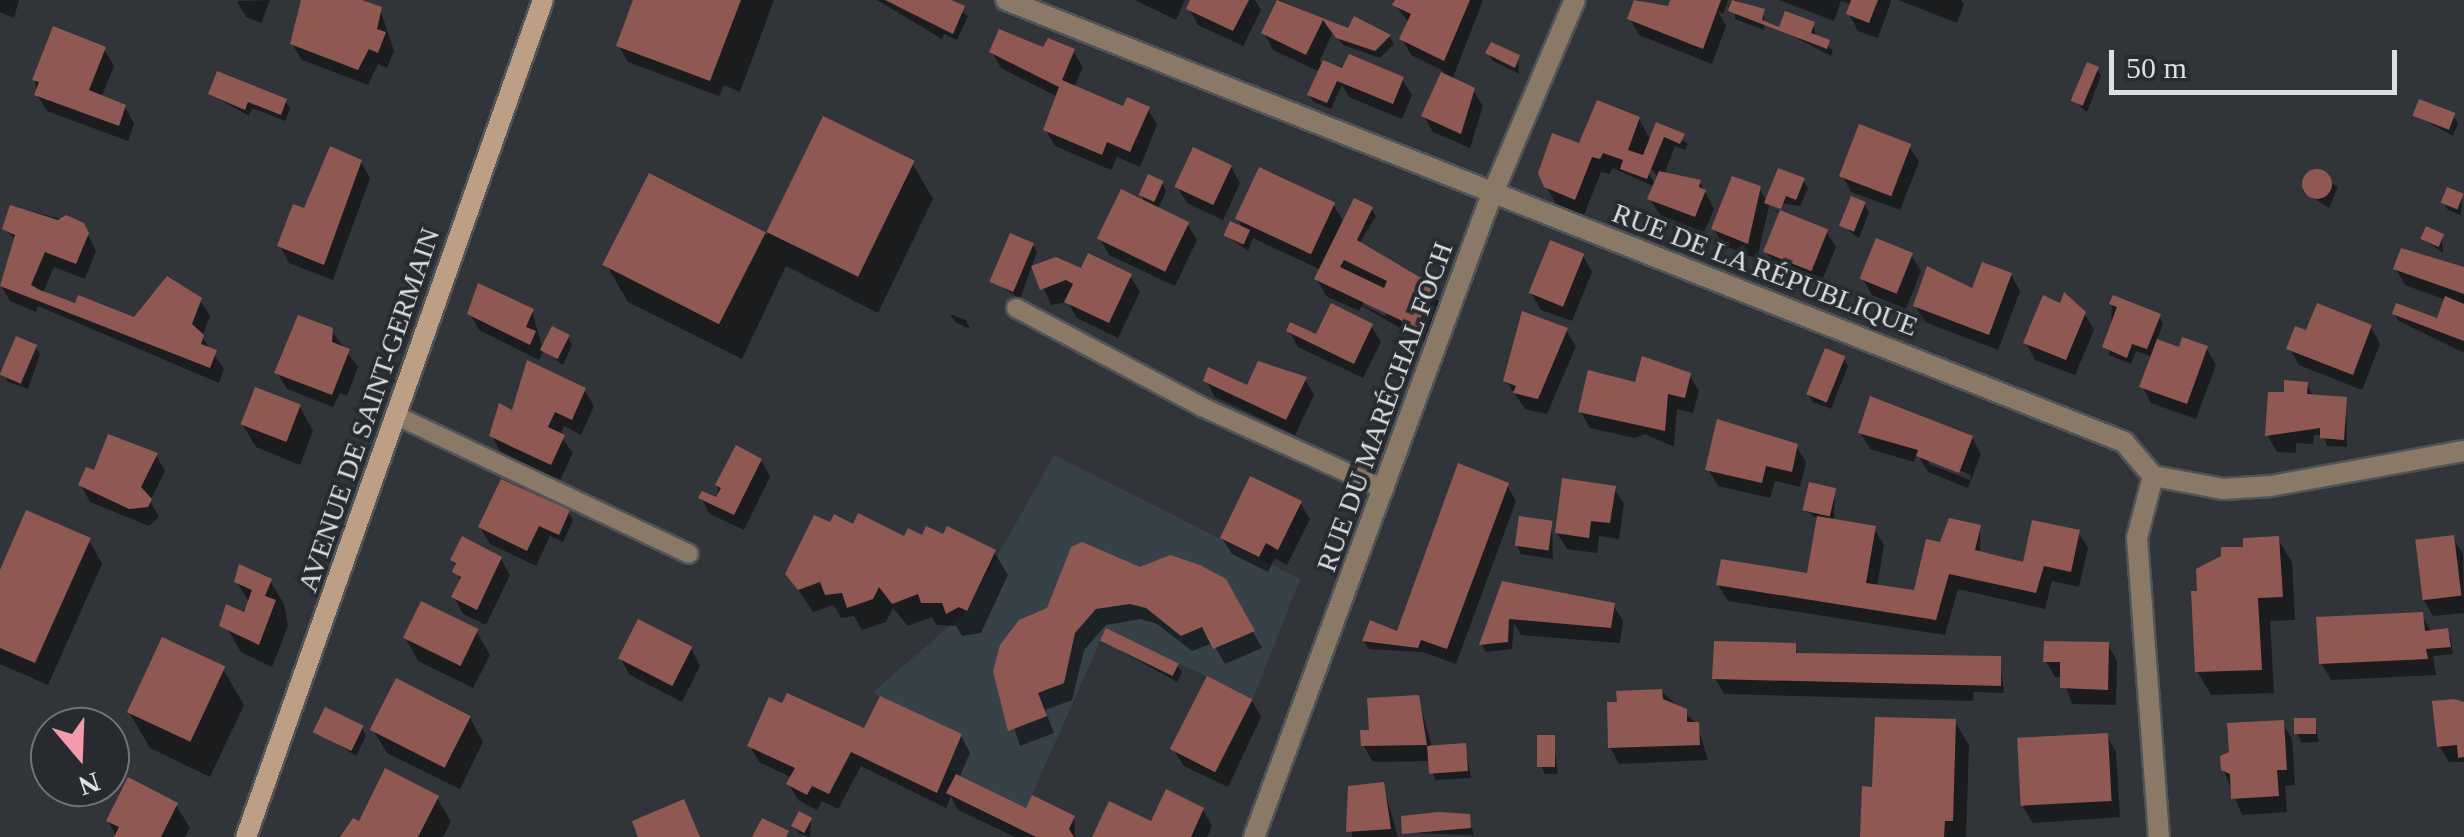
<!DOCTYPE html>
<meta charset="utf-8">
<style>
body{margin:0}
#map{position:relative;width:2464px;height:837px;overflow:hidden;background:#313539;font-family:"Times New Roman",serif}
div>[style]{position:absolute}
.built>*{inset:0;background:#374148}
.shadow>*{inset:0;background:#0007}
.building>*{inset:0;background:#8f5852;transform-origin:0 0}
.round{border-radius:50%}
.roads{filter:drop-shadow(2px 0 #505457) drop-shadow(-2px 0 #505457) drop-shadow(0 2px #505457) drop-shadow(0 -2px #505457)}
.lane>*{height:18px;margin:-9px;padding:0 9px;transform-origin:9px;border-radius:9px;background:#8b7968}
.street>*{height:20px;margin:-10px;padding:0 10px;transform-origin:10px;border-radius:10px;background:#8b7968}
.secondary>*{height:20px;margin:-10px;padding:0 10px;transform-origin:10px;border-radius:10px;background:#bc9f84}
span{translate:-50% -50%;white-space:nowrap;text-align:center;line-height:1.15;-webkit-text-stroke:8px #272b2f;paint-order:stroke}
.street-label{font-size:28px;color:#dddfe2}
.north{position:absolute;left:30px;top:707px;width:100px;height:100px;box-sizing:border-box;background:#272b2f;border:2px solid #707377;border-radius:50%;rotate:161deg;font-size:28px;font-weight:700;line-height:40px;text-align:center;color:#dddfe2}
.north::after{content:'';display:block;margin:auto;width:35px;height:45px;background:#f39aac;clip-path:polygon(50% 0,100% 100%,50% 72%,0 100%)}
.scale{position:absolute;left:2109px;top:50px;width:288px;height:45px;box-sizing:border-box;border:5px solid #dddfe2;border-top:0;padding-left:12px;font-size:30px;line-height:35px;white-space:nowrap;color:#dddfe2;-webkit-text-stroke:8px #272b2f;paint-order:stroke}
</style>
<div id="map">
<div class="built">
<div style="clip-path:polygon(1054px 455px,1300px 579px,1253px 699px,1106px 628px,1026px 808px,946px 768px,962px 734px,872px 693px,967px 611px)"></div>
</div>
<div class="shadow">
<div style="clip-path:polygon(0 0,19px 0,14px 18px,0 12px)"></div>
<div style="clip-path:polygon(270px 0,261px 23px,246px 17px,237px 1px)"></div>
<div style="clip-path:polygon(305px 0,355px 0,380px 9px,394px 51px,387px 68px,378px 64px,368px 85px,302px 60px,292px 44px)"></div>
<div style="clip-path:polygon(636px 0,774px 0,740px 92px,724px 85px,719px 96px,628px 62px,619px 46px)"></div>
<div style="clip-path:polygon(877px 0,944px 0,968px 16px,957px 40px,944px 34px,942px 39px)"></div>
<div style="clip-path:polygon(1135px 0,1185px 0,1176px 20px)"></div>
<div style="clip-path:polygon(1193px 0,1255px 0,1261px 10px,1243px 46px,1198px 25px,1189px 8px)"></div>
<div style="clip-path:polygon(1279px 0,1322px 18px,1330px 31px,1333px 24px,1350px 31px,1355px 20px,1390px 37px,1394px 44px,1380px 58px,1343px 45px,1333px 32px,1319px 62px,1402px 79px,1412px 95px,1402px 119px,1349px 97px,1342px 85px,1331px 109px,1314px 102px,1309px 95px,1320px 72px,1273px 50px,1264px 33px)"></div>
<div style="clip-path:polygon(1399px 0,1483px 0,1452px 80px,1473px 90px,1483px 106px,1470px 148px,1433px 132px,1424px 116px,1444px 71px,1411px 55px,1402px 39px,1410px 24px,1395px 5px)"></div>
<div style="clip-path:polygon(1637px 0,1670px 9px,1673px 0,1728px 0,1723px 14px,1718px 11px,1726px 26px,1712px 64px,1639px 35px,1630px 19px)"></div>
<div style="clip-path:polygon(1735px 0,1764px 11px,1764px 30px,1735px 19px)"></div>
<div style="clip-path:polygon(1779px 0,1890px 0,1891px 2px,1878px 38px,1858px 31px,1849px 14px,1852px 5px,1841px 1px,1834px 21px)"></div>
<div style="clip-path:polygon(1898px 0,1961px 0,1964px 4px,1957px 23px)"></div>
<div style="clip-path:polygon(1813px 24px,1816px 37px,1833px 50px,1831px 56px,1781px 30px)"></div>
<div style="clip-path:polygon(104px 49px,114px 66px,101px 98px,125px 107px,134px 124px,128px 141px,47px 111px,37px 95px,35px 79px)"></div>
<div style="clip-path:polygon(1073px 51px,1083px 67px,1074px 88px,1124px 109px,1148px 109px,1157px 125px,1140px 167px,1117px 157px,1111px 170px,1055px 146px,1045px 129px,1058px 97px,1001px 68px,992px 52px)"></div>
<div style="clip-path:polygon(1488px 53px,1518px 57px,1519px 74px,1493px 61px)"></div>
<div style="clip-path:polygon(2097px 69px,2101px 76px,2087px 112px,2074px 101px)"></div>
<div style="clip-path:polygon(210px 94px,286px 101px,290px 109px,285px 121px,252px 108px,249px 116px)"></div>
<div style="clip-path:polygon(2415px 115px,2453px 115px,2458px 123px,2453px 136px)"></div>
<div style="clip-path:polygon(824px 119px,912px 163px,933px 199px,878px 313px,786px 266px,742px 359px,628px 302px,607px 266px,650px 177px,767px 235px)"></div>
<div style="clip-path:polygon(evenodd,1639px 119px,1651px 141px,1667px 130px,1688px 144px,1685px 150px,1675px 146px,1664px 175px,1700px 182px,1714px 209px,1704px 232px,1660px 215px,1650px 199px,1655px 187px,1613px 168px,1609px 174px,1601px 172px,1584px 215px,1556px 204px,1546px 186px,1581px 147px,1639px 119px,1647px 170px,1653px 170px,1664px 189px,1659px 191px,1647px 170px)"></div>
<div style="clip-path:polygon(1909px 146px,1919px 162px,1900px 210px,1851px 192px,1842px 175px)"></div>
<div style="clip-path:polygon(361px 162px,370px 178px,333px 280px,289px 263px,280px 246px,305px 211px)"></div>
<div style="clip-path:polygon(1231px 167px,1240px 183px,1223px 220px,1187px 203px,1177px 187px)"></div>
<div style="clip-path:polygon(2311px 170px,2338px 187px,2329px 208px,2302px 191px)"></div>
<div style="clip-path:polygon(1803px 180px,1808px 188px,1800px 206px,1770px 202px,1757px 259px,1723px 245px,1714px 229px,1759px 188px,1767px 202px)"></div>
<div style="clip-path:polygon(1162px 183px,1166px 191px,1158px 209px,1187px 224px,1197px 240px,1175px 286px,1109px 255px,1100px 238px,1146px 204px,1141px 195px)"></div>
<div style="clip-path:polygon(2462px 196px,2461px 215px,2448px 210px,2443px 202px)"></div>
<div style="clip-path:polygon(evenodd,1333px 204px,1344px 223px,1371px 209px,1376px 216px,1359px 244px,1431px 287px,1440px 304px,1426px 343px,1362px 306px,1359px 311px,1326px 296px,1317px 279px,1321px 270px,1253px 238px,1248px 251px,1227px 236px,1244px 231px,1238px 219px,1333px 204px,1363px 300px,1387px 312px,1385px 316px,1363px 305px,1363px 300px)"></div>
<div style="clip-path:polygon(1864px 204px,1869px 212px,1859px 238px,1842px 226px)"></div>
<div style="clip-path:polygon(1770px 208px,1826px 231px,1836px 247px,1820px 285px,1776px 268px,1766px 251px,1781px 214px)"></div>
<div style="clip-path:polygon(26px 210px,83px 225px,96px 251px,85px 279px,54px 267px,43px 293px,134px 320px,200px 300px,210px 316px,202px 337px,224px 369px,219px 383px,38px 306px,36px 312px,10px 301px,1px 285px,16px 240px,5px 229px)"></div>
<div style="clip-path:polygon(2442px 236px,2443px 253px,2423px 239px)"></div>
<div style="clip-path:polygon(1033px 245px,1037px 252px,1020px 299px,996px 283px)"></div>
<div style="clip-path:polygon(1911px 255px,1921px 271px,1906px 309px,1872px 295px,1863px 279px)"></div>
<div style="clip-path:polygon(1583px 256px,1592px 272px,1572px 321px,1541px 310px,1531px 293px)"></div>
<div style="clip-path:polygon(1034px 267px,1079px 276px,1130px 276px,1140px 292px,1118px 338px,1077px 318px,1068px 302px,1051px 305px)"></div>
<div style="clip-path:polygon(2396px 269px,2464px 272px,2464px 353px,2399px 321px,2394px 314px,2438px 322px,2446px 300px,2405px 285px)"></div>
<div style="clip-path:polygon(2011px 275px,2020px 291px,1998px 350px,1925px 322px,1915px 306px)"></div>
<div style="clip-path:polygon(2112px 303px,2159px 316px,2163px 324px,2156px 342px,2181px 350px,2207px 349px,2216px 365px,2196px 419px,2151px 403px,2142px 386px,2153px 357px,2136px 351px,2131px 364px,2109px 355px)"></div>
<div style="clip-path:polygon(532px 311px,543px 350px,568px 337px,572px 345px,563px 365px,543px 350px,539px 360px,479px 330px,470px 314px)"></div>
<div style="clip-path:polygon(2084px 313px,2094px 330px,2075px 375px,2035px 360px,2026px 343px)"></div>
<div style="clip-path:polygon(950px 314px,966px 320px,970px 329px,955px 322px)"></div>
<div style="clip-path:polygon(1371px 326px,1381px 342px,1363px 378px,1298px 347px,1289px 331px,1317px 338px)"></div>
<div style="clip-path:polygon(2371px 327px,2380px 344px,2362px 390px,2299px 365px,2289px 348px,2307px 334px)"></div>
<div style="clip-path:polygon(331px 330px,358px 367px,347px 396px,340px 393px,333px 407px,287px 389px,277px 373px)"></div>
<div style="clip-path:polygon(1566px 330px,1576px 346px,1547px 414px,1525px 409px,1506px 381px)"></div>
<div style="clip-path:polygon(35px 347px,40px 354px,28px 389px,8px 382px,4px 374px)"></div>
<div style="clip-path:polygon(1843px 358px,1848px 366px,1831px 409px,1813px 402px,1808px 394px)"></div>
<div style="clip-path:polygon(528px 364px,584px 390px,594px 406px,581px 435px,564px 426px,560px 436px,573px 453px,560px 480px,501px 453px,492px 436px,513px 414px)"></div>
<div style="clip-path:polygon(1689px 375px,1699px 391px,1693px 413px,1677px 409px,1674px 447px,1645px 434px,1635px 438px,1590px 428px,1580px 411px,1637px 385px)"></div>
<div style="clip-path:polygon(1305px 379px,1314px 395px,1295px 435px,1215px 397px,1206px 381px,1248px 388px)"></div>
<div style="clip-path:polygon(2307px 385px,2314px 397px,2346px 399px,2347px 447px,2327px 446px,2323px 435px,2314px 435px,2313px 444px,2296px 443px,2296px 453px,2277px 452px,2267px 435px,2286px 395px)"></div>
<div style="clip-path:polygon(evenodd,1872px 399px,1972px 438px,1981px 454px,1968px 488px,1928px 472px,1917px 453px,1914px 462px,1870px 449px,1860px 432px,1872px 399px,1929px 458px,1971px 475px,1970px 480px,1929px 464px,1929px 458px)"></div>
<div style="clip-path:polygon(300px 407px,313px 431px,300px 465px,256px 447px,242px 424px)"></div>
<div style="clip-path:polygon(1796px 446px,1806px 462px,1800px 487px,1775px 481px,1770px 498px,1718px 486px,1708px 469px)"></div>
<div style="clip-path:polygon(156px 455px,165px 471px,150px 501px,159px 517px,149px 526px,90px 502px,81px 485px,95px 474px)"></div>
<div style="clip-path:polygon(761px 460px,770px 477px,744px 530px,710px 514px,701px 498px,717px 501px,718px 485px)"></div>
<div style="clip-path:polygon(1507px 485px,1516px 501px,1456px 664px,1423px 652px,1369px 649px,1364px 641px,1398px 634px)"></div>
<div style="clip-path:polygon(1614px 488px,1624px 504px,1619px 539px,1599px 536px,1597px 553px,1567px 549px,1557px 533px)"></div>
<div style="clip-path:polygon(1835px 490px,1834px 522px,1874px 529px,1884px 545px,1877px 587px,1916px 592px,1980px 527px,1980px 554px,2025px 565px,2078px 532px,2088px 548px,2079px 587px,2052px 581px,2045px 609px,1958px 589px,1945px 635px,1728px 601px,1718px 585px,1809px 576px,1819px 520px,1805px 510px)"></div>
<div style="clip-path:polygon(1300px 503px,1310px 519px,1287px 565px,1275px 558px,1268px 572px,1232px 554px,1222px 538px)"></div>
<div style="clip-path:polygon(568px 512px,573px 520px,563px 542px,550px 536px,536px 566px,490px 544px,480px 527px)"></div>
<div style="clip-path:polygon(1552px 524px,1553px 559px,1521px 554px,1517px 546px)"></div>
<div style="clip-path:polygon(831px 526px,994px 552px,1008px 575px,981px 633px,962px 636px,956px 626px,937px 625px,932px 617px,908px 626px,893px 608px,886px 622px,862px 630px,854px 616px,841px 618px,834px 605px,813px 612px,788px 574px)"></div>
<div style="clip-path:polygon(2453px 538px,2463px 554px,2464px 613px,2433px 616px,2424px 600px)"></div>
<div style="clip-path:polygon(2278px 539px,2292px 562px,2295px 620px,2270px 621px,2274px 693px,2211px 695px,2197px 671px,2200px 593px,2246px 549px)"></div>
<div style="clip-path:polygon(89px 540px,102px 564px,48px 685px,0 664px,0 576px)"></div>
<div style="clip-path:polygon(501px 559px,510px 575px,486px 625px,463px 614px,454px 597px,461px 583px,453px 560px)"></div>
<div style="clip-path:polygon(1140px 570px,1224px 581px,1262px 648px,1225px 664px,1213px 643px,1192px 651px,1157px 624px,1141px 619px,1106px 625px,1084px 650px,1072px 700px,1045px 710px,1054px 733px,1020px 746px,996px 671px)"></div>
<div style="clip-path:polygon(236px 581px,270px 581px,284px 604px,288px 626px,272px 667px,241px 652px,227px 628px,250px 604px)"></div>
<div style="clip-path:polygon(1504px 584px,1613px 605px,1623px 621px,1620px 643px,1521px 635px,1514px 623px,1512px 649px,1486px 652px,1482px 645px)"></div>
<div style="clip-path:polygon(2421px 614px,2431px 631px,2447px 631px,2451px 638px,2453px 654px,2433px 656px,2436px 675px,2331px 680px,2322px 664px)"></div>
<div style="clip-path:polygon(476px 631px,490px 655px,473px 688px,418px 661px,405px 637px)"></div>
<div style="clip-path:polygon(1103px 641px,1177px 665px,1182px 673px,1177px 682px)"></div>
<div style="clip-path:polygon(2108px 645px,2117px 661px,2116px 705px,2072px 704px,2062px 677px,2055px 677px,2046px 661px)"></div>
<div style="clip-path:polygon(1794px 646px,1800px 656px,2000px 659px,2004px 693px,1974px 692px,1973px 701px,1724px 694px,1715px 678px)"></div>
<div style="clip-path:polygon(691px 649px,700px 666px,682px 702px,630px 675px,620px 658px)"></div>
<div style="clip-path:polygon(223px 669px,244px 705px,210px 777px,150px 748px,129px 712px)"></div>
<div style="clip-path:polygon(1661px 691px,1697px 724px,1708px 760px,1619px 764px,1610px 747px)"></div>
<div style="clip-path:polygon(1418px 698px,1432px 747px,1465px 746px,1471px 778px,1435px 780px,1430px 761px,1373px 762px,1364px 746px,1371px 733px)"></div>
<div style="clip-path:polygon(1252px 701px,1261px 717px,1228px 787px,1184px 766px,1174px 750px)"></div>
<div style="clip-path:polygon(2464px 704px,2464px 762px,2449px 762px,2439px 746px)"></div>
<div style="clip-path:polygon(470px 718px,483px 742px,460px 789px,387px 753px,373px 730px)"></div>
<div style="clip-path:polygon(2314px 720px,2319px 742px,2302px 743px,2298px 735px)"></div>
<div style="clip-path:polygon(1955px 722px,1969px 745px,1966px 837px,1862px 837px,1875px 789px)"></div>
<div style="clip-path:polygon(2282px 722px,2292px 739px,2295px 785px,2285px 786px,2287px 812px,2242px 815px,2223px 769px)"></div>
<div style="clip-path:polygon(362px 728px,366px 736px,356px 756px,319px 732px)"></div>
<div style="clip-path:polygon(865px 732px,961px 736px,970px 753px,959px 778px,1027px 812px,1074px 818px,1075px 837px,1015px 837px,958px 810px,951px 796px,946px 808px,861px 766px,838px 809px,822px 801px,817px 810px,798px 800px,789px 784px,793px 778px,759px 762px,750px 746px)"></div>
<div style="clip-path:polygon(2107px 736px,2116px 752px,2120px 817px,2033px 823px,2023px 807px)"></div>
<div style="clip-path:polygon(1553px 738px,1558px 774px,1545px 774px,1541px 766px)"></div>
<div style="clip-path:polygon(1383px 785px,1398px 837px,1352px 837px,1351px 788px)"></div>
<div style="clip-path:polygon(437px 798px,451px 822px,443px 837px,345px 837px,360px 824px)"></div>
<div style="clip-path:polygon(176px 805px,190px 828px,185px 837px,117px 837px,108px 821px)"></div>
<div style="clip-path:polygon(1203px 810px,1212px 826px,1207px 837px,1095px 837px)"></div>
<div style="clip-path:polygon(1468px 816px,1474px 835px,1404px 833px)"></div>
<div style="clip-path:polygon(811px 820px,810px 837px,799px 833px,794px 826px)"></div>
</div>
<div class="building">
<div style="clip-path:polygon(301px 0,362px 0,382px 7px,377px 29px,386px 32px,378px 53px,369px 49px,358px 70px,290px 44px)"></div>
<div style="clip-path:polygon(633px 0,741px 0,710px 81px,616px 46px)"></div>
<div style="clip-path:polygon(885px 0,951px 0,965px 6px,953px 34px)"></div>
<div style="clip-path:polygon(1190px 0,1249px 0,1233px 31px,1186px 9px)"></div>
<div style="clip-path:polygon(1277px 0,1348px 28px,1354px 16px,1391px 35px,1375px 51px,1336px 38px,1323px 20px,1306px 55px,1261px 33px)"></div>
<div style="clip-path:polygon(1395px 0,1470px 0,1444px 61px,1399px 39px,1411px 14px,1392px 5px)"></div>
<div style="clip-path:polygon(1634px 0,1668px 6px,1670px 0,1721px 0,1703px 49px,1627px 19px)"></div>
<div style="clip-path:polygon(1732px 0,1765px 9px,1762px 20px,1779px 27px,1785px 11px,1815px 22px,1811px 33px,1830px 40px,1827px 49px,1728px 11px)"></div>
<div style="clip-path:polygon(1851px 0,1878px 0,1869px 23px,1846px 14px)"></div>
<div style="clip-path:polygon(53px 26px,106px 47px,89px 90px,126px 105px,119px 126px,34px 95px,39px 82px,32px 80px)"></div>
<div style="clip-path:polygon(999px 29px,1043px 47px,1048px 38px,1075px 49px,1062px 80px,1123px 106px,1127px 97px,1150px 107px,1130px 152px,1107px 142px,1102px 155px,1043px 130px,1059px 87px,989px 52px)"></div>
<div style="clip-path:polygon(1491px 42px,1520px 55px,1515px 68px,1485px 53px)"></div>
<div style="clip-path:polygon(1349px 54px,1404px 77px,1393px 104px,1337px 81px,1327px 103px,1307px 95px,1323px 60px,1342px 68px)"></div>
<div style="left:2087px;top:62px;width:13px;height:42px;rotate:23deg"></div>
<div style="clip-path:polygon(217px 71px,287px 99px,281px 115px,248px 102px,245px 110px,208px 94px)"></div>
<div style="clip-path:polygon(1441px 72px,1475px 88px,1461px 134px,1421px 116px)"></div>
<div style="left:2419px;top:99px;width:39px;height:18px;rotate:21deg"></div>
<div style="clip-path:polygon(1597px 100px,1640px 117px,1628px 150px,1643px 155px,1656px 122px,1685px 134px,1680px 144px,1664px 137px,1647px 179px,1620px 169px,1623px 160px,1603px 153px,1600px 159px,1592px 157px,1575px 200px,1544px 187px,1538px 173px,1552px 133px,1579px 143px)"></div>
<div style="left:823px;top:116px;width:102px;height:129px;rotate:26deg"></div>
<div style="left:1859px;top:124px;width:56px;height:56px;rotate:21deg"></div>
<div style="clip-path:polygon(330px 146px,362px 160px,324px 265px,277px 246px,293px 204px,304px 208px)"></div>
<div style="left:1193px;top:147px;width:43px;height:44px;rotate:25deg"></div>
<div style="left:1259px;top:167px;width:84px;height:57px;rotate:25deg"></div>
<div style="clip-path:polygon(1778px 168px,1805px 178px,1796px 200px,1786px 196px,1781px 209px,1764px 203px)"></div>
<div class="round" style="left:2302px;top:169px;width:30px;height:30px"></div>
<div style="clip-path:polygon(1659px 171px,1701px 180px,1699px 187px,1706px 190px,1695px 217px,1647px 199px)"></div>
<div style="left:649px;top:173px;width:131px;height:103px;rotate:27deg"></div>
<div style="left:1148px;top:174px;width:17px;height:23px;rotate:24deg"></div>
<div style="clip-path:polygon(1732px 176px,1761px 186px,1748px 244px,1711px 229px)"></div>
<div style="left:2447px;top:187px;width:18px;height:17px;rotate:22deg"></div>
<div style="left:1121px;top:189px;width:76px;height:55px;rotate:26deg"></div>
<div style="left:1851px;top:196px;width:16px;height:32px;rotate:22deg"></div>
<div style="clip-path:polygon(evenodd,1354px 198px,1373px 207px,1357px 240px,1433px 285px,1417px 328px,1314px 279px,1354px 198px,1344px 260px,1387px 281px,1384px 288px,1340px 267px,1344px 260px)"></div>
<div style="clip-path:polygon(10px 205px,58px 220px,66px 215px,84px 223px,89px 233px,76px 264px,45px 252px,31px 285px,40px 290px,75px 303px,78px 295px,134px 317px,167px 276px,202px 298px,192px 324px,204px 335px,201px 344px,217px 350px,210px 368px,0 286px,15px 235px,2px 229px)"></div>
<div style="left:1780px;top:210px;width:52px;height:45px;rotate:22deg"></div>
<div style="left:1230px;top:221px;width:22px;height:16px;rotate:24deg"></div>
<div style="left:2426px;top:226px;width:20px;height:14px;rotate:24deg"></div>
<div style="left:1010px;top:233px;width:26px;height:53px;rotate:23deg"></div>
<div style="left:1876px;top:238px;width:40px;height:44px;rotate:22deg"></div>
<div style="left:1550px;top:240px;width:37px;height:57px;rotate:22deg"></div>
<div style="clip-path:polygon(2401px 248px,2464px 267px,2464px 294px,2393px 269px)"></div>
<div style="clip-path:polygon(1088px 253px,1132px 274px,1109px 323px,1064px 302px,1073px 284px,1066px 280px,1040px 290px,1031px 266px,1056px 257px,1081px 268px)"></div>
<div style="clip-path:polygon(1982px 262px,2012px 273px,1989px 335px,1913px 306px,1927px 266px,1972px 288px)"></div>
<div style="clip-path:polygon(478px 283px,534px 309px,526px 327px,536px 331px,530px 345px,467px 314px)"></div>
<div style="clip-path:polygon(2064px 292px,2086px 312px,2066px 360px,2023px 343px,2043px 295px,2060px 303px)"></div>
<div style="clip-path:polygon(2113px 295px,2161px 314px,2147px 349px,2132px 344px,2127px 358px,2102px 347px,2117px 307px,2109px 304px)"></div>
<div style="clip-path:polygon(2445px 296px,2464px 304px,2464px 341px,2392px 314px,2396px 303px,2437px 318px)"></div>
<div style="clip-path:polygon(1331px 303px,1373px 324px,1354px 364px,1286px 331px,1290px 322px,1316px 334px)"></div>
<div style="clip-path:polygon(2317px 303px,2372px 325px,2353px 375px,2286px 349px,2295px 326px,2306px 330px)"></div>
<div style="clip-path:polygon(1522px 311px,1568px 328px,1538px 399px,1513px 393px,1516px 386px,1503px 381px)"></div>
<div style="clip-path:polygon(298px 315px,333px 328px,332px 342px,350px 349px,332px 395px,274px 373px)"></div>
<div style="left:552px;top:326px;width:20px;height:27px;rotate:27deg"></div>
<div style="left:16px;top:336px;width:23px;height:42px;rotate:23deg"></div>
<div style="clip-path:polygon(2182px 337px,2208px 346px,2187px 404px,2139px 387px,2157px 339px,2179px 347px)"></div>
<div style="left:1825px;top:348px;width:22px;height:50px;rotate:22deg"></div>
<div style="clip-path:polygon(1642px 356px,1691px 373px,1685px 398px,1668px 394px,1665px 431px,1578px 412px,1588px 370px,1635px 382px)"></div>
<div style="clip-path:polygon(527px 360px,586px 388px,572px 420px,555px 412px,548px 427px,565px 435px,551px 465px,489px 436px,499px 403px,512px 410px)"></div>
<div style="clip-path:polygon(1258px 361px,1307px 377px,1286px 420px,1203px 381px,1208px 367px,1247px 385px)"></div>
<div style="clip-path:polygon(2284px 380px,2308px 382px,2307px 394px,2347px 397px,2344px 440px,2320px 438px,2320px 428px,2265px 436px,2268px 392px,2284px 392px)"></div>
<div style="left:255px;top:387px;width:49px;height:40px;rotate:21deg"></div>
<div style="clip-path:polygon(1870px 396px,1973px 436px,1959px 473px,1916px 456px,1918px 450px,1858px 433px)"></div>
<div style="clip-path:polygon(1717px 419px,1798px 444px,1792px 472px,1766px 466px,1762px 483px,1705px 470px)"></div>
<div style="clip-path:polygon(108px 434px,158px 453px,141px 487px,152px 499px,148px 507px,129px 509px,78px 485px,86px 467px,94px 470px)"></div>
<div style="clip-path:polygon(736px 445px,762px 459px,734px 515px,698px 498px,702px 491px,716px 497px,721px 488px,715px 485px)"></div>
<div style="clip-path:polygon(1458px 463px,1509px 483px,1447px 649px,1421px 640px,1418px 648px,1362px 641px,1370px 620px,1397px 631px)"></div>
<div style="clip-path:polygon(1250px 476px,1302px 501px,1278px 550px,1266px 543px,1259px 557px,1220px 538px)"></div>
<div style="clip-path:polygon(1562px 478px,1616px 486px,1610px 523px,1591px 521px,1589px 538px,1555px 533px)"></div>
<div style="clip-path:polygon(501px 479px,570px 510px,559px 535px,539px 526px,527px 551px,478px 527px)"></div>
<div style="left:1809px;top:482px;width:28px;height:29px;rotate:13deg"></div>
<div style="clip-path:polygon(26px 510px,91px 538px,35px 663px,0 648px,0 570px)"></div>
<div style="clip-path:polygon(858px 513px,904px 536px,908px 528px,922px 535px,926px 526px,943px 534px,947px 526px,996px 550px,967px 611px,959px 607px,946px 614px,942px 603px,921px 603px,918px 594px,892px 604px,879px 587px,873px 599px,847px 608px,842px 593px,825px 595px,820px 582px,798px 590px,785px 574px,814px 515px,830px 522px,834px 514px,853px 524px)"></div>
<div style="left:1519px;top:516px;width:34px;height:30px;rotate:8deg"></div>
<div style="clip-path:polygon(1817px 516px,1876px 526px,1866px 583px,1914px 590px,1926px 539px,1940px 542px,1949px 518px,1981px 525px,1975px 550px,2023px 562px,2032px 520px,2080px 530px,2071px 572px,2044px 566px,2036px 593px,1949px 574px,1936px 620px,1716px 585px,1721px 559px,1807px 573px)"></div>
<div style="left:2454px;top:535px;width:61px;height:39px;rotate:83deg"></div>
<div style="clip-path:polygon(462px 536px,502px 557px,477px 610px,451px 597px,461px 577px,452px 572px,456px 563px,450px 560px)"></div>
<div style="clip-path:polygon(2279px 536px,2283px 597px,2258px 598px,2262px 670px,2195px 672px,2191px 591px,2197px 591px,2196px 569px,2221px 556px,2221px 547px,2243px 547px,2243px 538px)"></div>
<div style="clip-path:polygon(1082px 542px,1140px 567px,1170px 555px,1200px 565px,1226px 579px,1255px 631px,1213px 649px,1202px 627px,1181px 636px,1146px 608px,1130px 604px,1096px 609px,1075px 633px,1064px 683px,1038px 693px,1047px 716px,1008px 731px,993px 671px,1000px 645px,1019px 620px,1047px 608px,1071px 547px)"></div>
<div style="clip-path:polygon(239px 564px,272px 579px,265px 596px,276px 600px,259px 645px,219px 626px,226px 604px,244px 612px,252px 590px,234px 582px)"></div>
<div style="clip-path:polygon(1502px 581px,1615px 603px,1611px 628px,1509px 619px,1508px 642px,1479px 645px)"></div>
<div style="left:421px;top:601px;width:64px;height:41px;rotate:26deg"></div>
<div style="clip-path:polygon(2423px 612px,2425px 631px,2448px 628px,2451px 647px,2426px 649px,2428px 659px,2319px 664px,2316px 617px)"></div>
<div style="left:638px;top:619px;width:61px;height:44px;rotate:27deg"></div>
<div style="left:1106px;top:628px;width:81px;height:14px;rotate:26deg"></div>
<div style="left:162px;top:637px;width:70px;height:83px;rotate:25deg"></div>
<div style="clip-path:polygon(1714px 641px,1796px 643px,1796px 653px,2001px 656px,2001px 686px,1712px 679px)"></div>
<div style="clip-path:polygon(2044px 641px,2109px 642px,2108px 690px,2060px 688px,2060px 662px,2043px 662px)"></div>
<div style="left:1207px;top:676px;width:51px;height:82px;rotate:27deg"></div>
<div style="left:396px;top:678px;width:84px;height:58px;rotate:27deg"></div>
<div style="clip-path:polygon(1662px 689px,1663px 699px,1687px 709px,1687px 722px,1699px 722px,1700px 745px,1608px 748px,1607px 702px,1617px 702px,1616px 691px)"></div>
<div style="clip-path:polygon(787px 693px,864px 728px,880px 696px,962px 734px,937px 793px,851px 752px,829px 794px,812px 786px,807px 795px,786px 784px,795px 768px,747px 746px,769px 697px,782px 703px)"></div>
<div style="clip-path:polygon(1419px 695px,1427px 745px,1361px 746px,1360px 730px,1369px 730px,1367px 698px)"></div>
<div style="clip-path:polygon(2454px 699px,2464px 702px,2464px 757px,2458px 758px,2457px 745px,2437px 747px,2432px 701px)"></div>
<div style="left:325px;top:707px;width:43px;height:28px;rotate:26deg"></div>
<div style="clip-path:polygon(1875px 717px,1956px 719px,1953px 821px,1945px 821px,1944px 837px,1860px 837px,1862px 786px,1872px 787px)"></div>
<div style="left:2316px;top:718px;width:16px;height:22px;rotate:90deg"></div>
<div style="clip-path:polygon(2284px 720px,2287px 770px,2277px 770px,2279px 796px,2231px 799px,2230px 774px,2221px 770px,2220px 756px,2229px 752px,2227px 723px)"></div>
<div style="left:2108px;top:733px;width:68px;height:91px;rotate:87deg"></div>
<div style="left:1555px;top:735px;width:32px;height:18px;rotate:90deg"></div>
<div style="left:1466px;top:743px;width:28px;height:39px;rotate:86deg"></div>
<div style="clip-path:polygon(385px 768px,439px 796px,418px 837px,340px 837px,353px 818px,359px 821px)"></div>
<div style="clip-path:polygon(956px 774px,1026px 808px,1032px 795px,1075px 816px,1069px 829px,1074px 837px,1036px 837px,946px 793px)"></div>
<div style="clip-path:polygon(128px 777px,178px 803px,161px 837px,114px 837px,119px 827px,106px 821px)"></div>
<div style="clip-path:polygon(1384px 782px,1391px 829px,1346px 832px,1348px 786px)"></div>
<div style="clip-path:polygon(1166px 789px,1204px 808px,1191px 837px,1092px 837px,1109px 801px,1151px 821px)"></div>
<div style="clip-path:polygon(684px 799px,700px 837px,638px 837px,632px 821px)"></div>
<div style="left:799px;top:811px;width:15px;height:17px;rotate:28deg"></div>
<div style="clip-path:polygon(1438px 812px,1470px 814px,1471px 828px,1402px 834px,1401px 816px)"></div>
<div style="clip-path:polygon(762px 818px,789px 831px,786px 837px,752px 837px)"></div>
</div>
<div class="roads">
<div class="lane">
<div style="left:1016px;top:308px;width:211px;rotate:28deg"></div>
<div style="left:1202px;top:407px;width:200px;rotate:24.3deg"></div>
<div style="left:395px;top:415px;width:325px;rotate:25.3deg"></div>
</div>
<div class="street">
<div style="left:1006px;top:0;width:1202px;rotate:21.57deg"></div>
<div style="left:2124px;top:442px;width:45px;rotate:49.5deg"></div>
<div style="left:2153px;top:476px;width:64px;rotate:104.5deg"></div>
<div style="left:2137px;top:538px;width:300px;rotate:85.8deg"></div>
<div style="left:2153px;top:476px;width:71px;rotate:10.5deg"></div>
<div style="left:2223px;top:489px;width:48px;rotate:-3.6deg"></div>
<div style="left:2271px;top:486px;width:196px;rotate:-10.3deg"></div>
<div style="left:1254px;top:837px;width:672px;rotate:-69.7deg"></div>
<div style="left:1487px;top:207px;width:225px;rotate:-67deg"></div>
</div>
<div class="secondary">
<div style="left:246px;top:837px;width:888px;rotate:-70.46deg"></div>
</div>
</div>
<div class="street-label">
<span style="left:1765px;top:270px;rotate:21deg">RUE DE LA RÉPUBLIQUE</span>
<span style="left:1385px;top:407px;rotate:-70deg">RUE DU MARÉCHAL FOCH</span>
<span style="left:369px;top:410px;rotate:-71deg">AVENUE DE SAINT-GERMAIN</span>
</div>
<div class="north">N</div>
<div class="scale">50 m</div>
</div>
